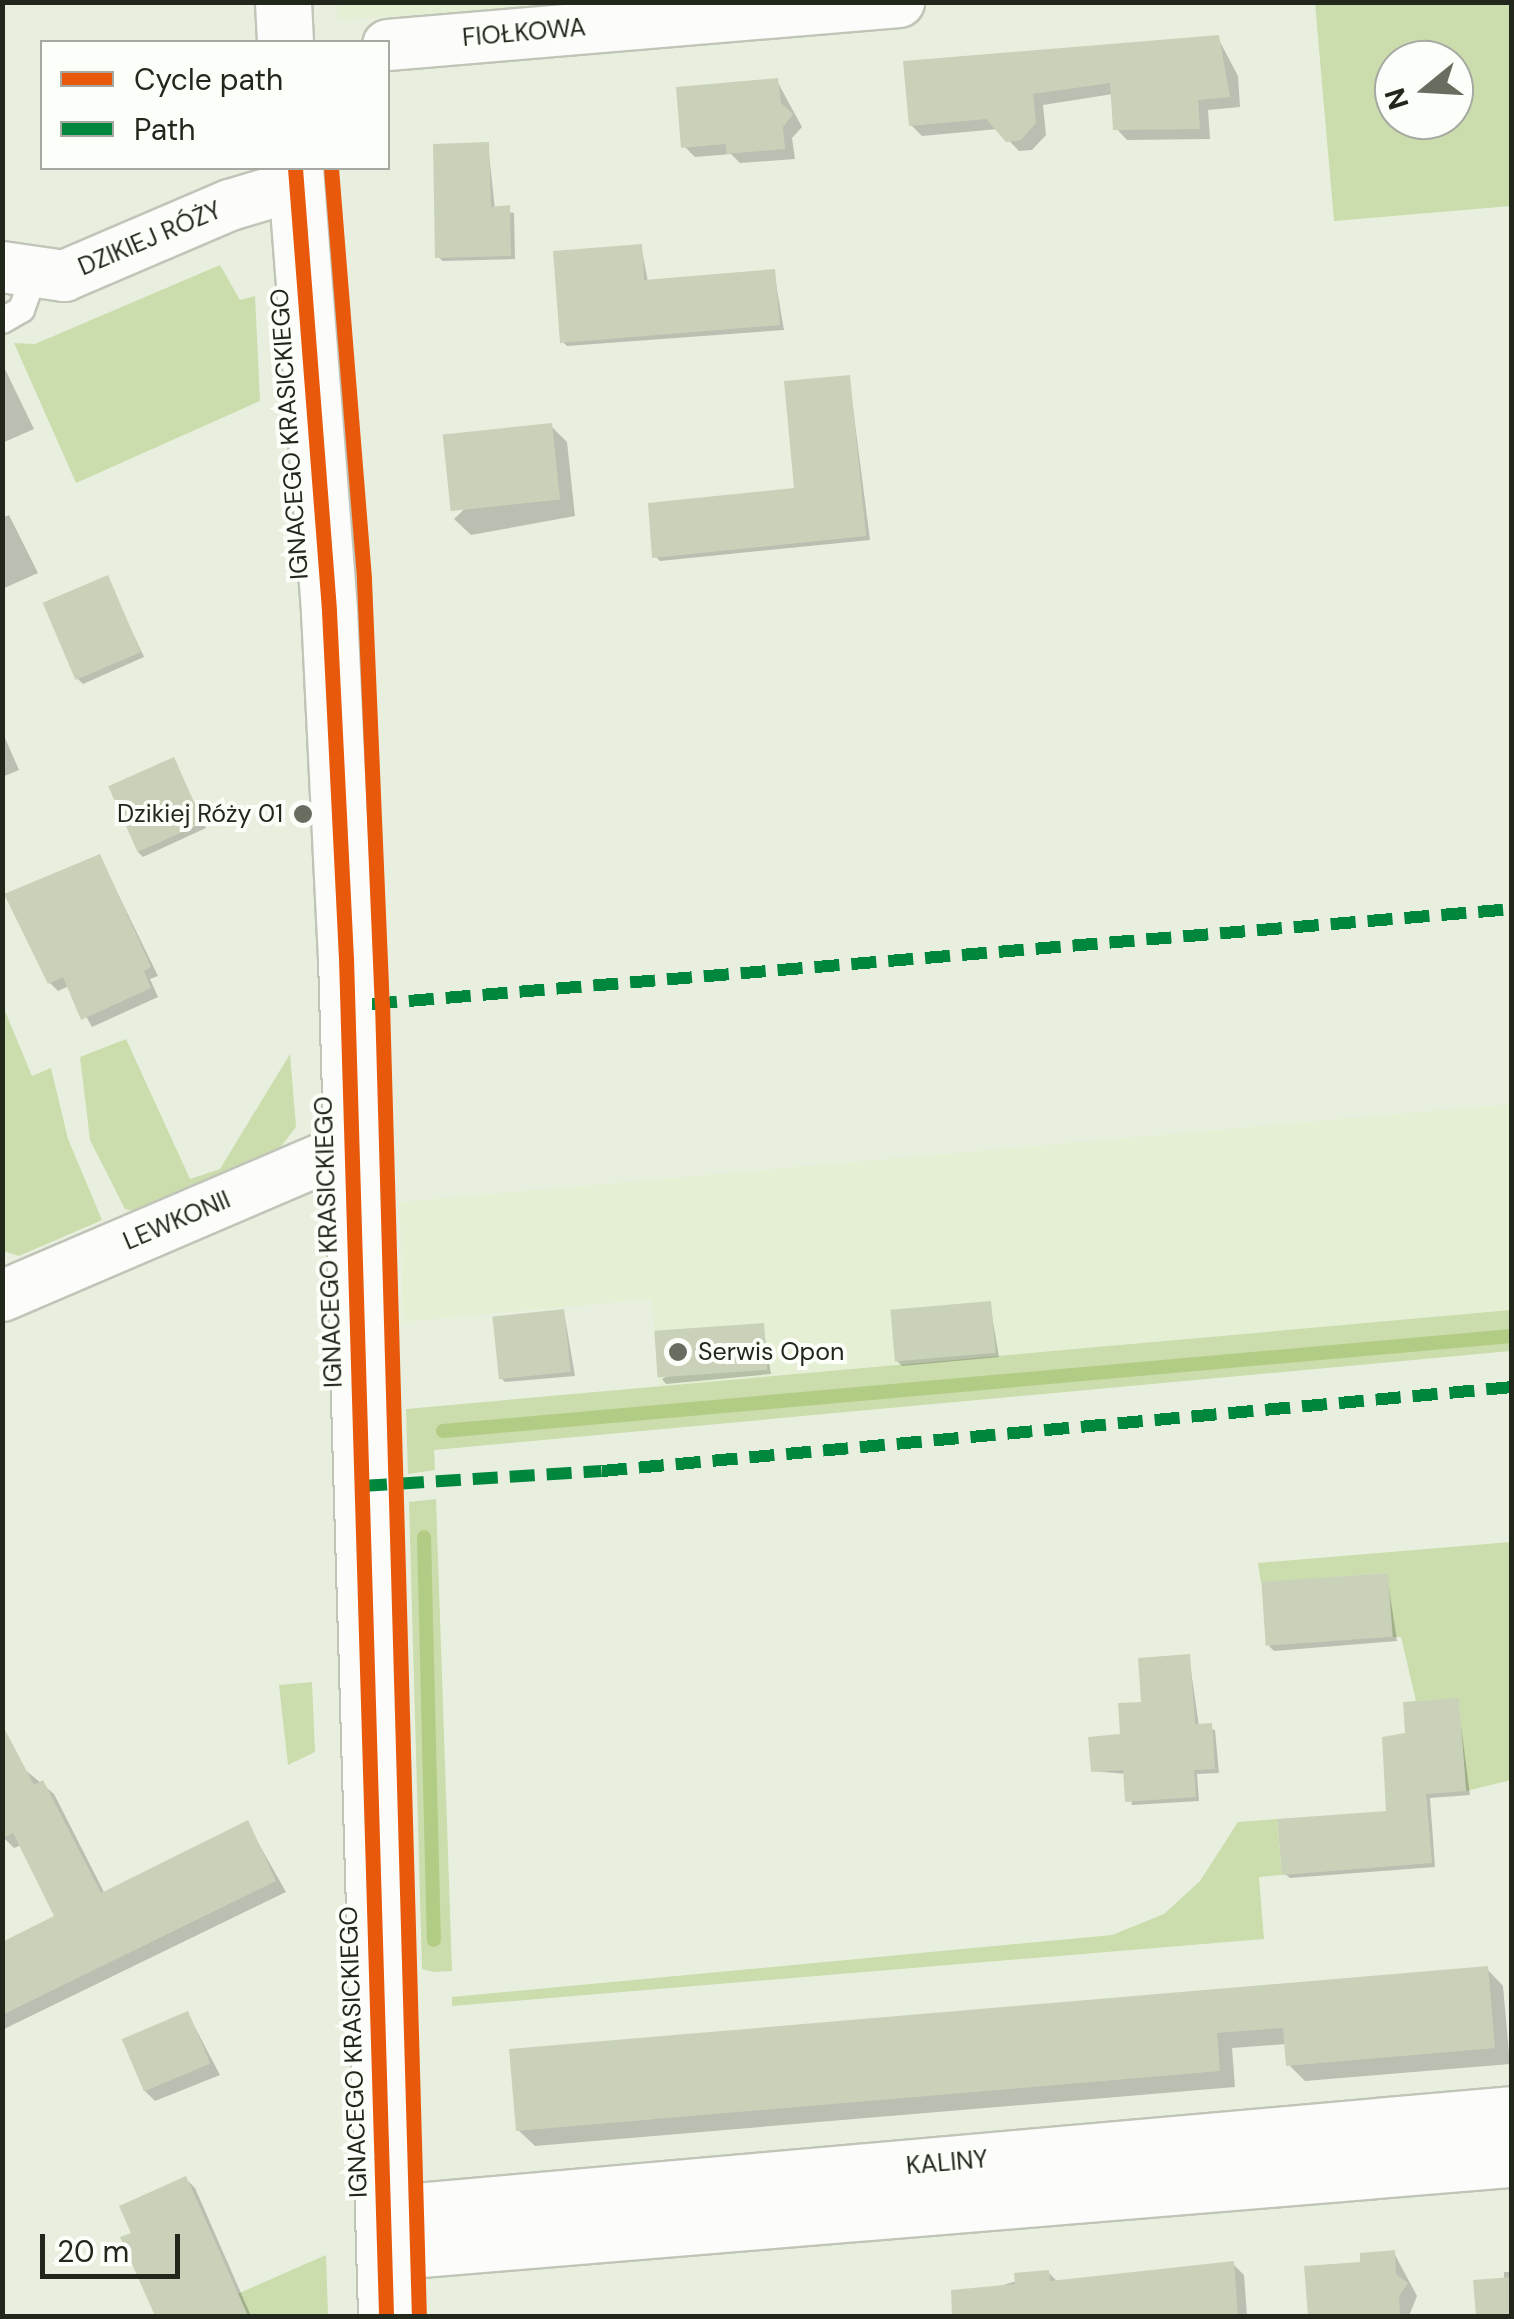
<!DOCTYPE html>
<meta charset="utf-8">
<style>
body{margin:0}
#map{position:relative;width:1514px;height:2319px;overflow:hidden;background:#e9efdf;font-family:"DM Sans",sans-serif}
div>[style]{position:absolute}
.built>*{inset:0;background:#e4efd3}
.green>*{inset:0;background:#cbddac}
.shadow>*{inset:0;background:#0003}
.stream>*{height:14px;margin:-7px;padding:0 7px;transform-origin:7px;border-radius:7px;background:#b3cc85}
.building>*{inset:0;background:#c9d2b9;transform-origin:0 0}
.roads{filter:drop-shadow(2px 0 #c0c5b8) drop-shadow(-2px 0 #c0c5b8) drop-shadow(0 2px #c0c5b8) drop-shadow(0 -2px #c0c5b8)}
.lane>*{height:25px;margin:-12.5px;padding:0 12.5px;transform-origin:12.5px;border-radius:12.5px;background:#fcfdfa}
.street>*{height:50px;margin:-25px;padding:0 25px;transform-origin:25px;border-radius:25px;background:#fcfdfa}
.secondary>*{height:55px;margin:-27.5px;padding:0 27.5px;transform-origin:27.5px;border-radius:27.5px;background:#fcfdfa}
.quiet>*{height:12px;margin-top:-6px;transform-origin:0;background:repeating-linear-gradient(90deg,#00873e 0 25px,transparent 0 37px)}
.cycleway>*{height:15px;margin:-7.5px;padding:0 7.5px;transform-origin:7.5px;border-radius:7.5px;background:#e8590c}
.dots>*{width:28px;height:28px;translate:-50% -50%;box-sizing:border-box;border:5px solid #fcfff9;border-radius:50%}
span{translate:-50% -50%;white-space:nowrap;text-align:center;line-height:1.15;-webkit-text-stroke:8px #fcfff9;paint-order:stroke}
.street-label{font-size:25px;color:#22271c}
.poi-label{font-size:25px;color:#22271c}
.right{translate:-100% -50%;text-align:right}
.left{translate:0 -50%;text-align:left}
.frame{position:absolute;inset:0;border:5px solid #22271c;pointer-events:none}
.legend{position:absolute;left:40px;top:40px;width:350px;height:130px;box-sizing:border-box;background:#fcfff9;border:2px solid #a5a9a1;margin:0;padding:12px 18px;list-style:none;font-size:30px;color:#22271c}
.legend li{display:flex;align-items:center;gap:20px;height:50px}
.legend b{width:50px;border:2px solid #a5a9a1}
.north{position:absolute;left:1374px;top:40px;width:100px;height:100px;box-sizing:border-box;background:#fcfff9;border:2px solid #a5a9a1;border-radius:50%;rotate:252deg;font-size:28px;font-weight:700;line-height:40px;text-align:center;color:#22271c}
.north::after{content:'';display:block;margin:auto;width:35px;height:45px;background:#686d60;clip-path:polygon(50% 0,100% 100%,50% 72%,0 100%)}
.scale{position:absolute;left:40px;top:2234px;width:140px;height:45px;box-sizing:border-box;border:5px solid #22271c;border-top:0;padding-left:12px;font-size:30px;line-height:35px;white-space:nowrap;color:#22271c;-webkit-text-stroke:8px #fcfff9;paint-order:stroke}
</style>
<div id="map">
<div class="built">
<div style="clip-path:polygon(336px 3px,336px 2px,582px 3px,338px 20px)"></div>
<div style="clip-path:polygon(1511px 1104px,1511px 1310px,659px 1386px,652px 1299px,403px 1322px,400px 1202px)"></div>
</div>
<div class="green">
<div style="clip-path:polygon(evenodd,1315px 3px,1511px 3px,1511px 206px,1334px 221px,1315px 3px,1454px 60px,1454px 120px,1394px 120px,1394px 60px,1454px 60px)"></div>
<div style="clip-path:polygon(220px 265px,240px 300px,255px 296px,260px 401px,76px 483px,14px 343px,35px 344px)"></div>
<div style="clip-path:polygon(3px 1006px,32px 1076px,51px 1068px,68px 1139px,102px 1220px,19px 1256px,3px 1251px)"></div>
<div style="clip-path:polygon(126px 1039px,190px 1179px,220px 1169px,290px 1054px,296px 1127px,275px 1154px,144px 1214px,125px 1209px,90px 1140px,80px 1057px)"></div>
<div style="clip-path:polygon(1511px 1310px,1511px 1351px,434px 1450px,435px 1470px,408px 1474px,406px 1409px)"></div>
<div style="clip-path:polygon(436px 1499px,452px 1971px,434px 1972px,422px 1969px,409px 1502px)"></div>
<div style="clip-path:polygon(1511px 1542px,1511px 1780px,1466px 1791px,1459px 1699px,1416px 1701px,1401px 1637px,1393px 1637px,1387px 1573px,1261px 1583px,1258px 1563px)"></div>
<div style="clip-path:polygon(312px 1682px,315px 1752px,288px 1765px,279px 1685px)"></div>
<div style="clip-path:polygon(1277px 1819px,1282px 1875px,1259px 1877px,1264px 1939px,452px 2006px,452px 1997px,1112px 1935px,1164px 1914px,1200px 1881px,1238px 1822px)"></div>
<div style="clip-path:polygon(326px 2255px,328px 2316px,185px 2316px,244px 2291px)"></div>
</div>
<div class="shadow">
<div style="clip-path:polygon(1218px 38px,1238px 76px,1240px 107px,1208px 110px,1210px 139px,1127px 140px,1116px 128px,1113px 94px,1043px 105px,1046px 135px,1032px 150px,1019px 151px,998px 129px,922px 136px,911px 125px)"></div>
<div style="clip-path:polygon(777px 81px,802px 127px,792px 138px,795px 159px,740px 163px,731px 154px,695px 157px,684px 146px)"></div>
<div style="clip-path:polygon(488px 145px,495px 209px,514px 213px,515px 259px,443px 261px,438px 257px)"></div>
<div style="clip-path:polygon(641px 246px,648px 282px,774px 272px,784px 330px,567px 346px,562px 341px)"></div>
<div style="clip-path:polygon(2px 363px,34px 429px,2px 443px)"></div>
<div style="clip-path:polygon(849px 377px,870px 540px,660px 561px,655px 556px,797px 491px)"></div>
<div style="clip-path:polygon(551px 426px,567px 442px,575px 516px,471px 535px,454px 519px)"></div>
<div style="clip-path:polygon(9px 515px,38px 573px,2px 589px,2px 518px)"></div>
<div style="clip-path:polygon(107px 578px,144px 657px,83px 684px,78px 679px)"></div>
<div style="clip-path:polygon(2px 731px,19px 770px,2px 777px)"></div>
<div style="clip-path:polygon(173px 760px,206px 828px,143px 857px,138px 852px)"></div>
<div style="clip-path:polygon(100px 857px,158px 976px,150px 979px,158px 997px,92px 1027px,69px 986px,58px 991px,50px 983px)"></div>
<div style="clip-path:polygon(990px 1304px,999px 1357px,902px 1366px,897px 1361px)"></div>
<div style="clip-path:polygon(564px 1312px,575px 1376px,505px 1382px,500px 1377px)"></div>
<div style="clip-path:polygon(763px 1326px,771px 1374px,666px 1384px,662px 1379px)"></div>
<div style="clip-path:polygon(1387px 1575px,1397px 1641px,1274px 1651px,1269px 1646px)"></div>
<div style="clip-path:polygon(1189px 1657px,1199px 1726px,1215px 1730px,1219px 1773px,1197px 1774px,1199px 1801px,1132px 1805px,1126px 1774px,1093px 1771px)"></div>
<div style="clip-path:polygon(1458px 1701px,1470px 1795px,1430px 1798px,1435px 1867px,1290px 1878px,1285px 1874px,1389px 1813px,1407px 1735px)"></div>
<div style="clip-path:polygon(23px 1768px,54px 1794px,105px 1894px,247px 1823px,286px 1892px,2px 2030px,2px 1944px,58px 1917px,21px 1845px,14px 1848px,4px 1838px)"></div>
<div style="clip-path:polygon(1487px 1969px,1503px 1986px,1510px 2064px,1305px 2081px,1289px 2065px,1287px 2044px,1232px 2048px,1235px 2087px,535px 2146px,518px 2130px)"></div>
<div style="clip-path:polygon(188px 2014px,220px 2075px,155px 2101px,144px 2090px)"></div>
<div style="clip-path:polygon(186px 2179px,195px 2188px,251px 2316px,182px 2316px,134px 2234px)"></div>
<div style="clip-path:polygon(1394px 2253px,1417px 2296px,1409px 2316px,1310px 2316px,1306px 2269px,1362px 2264px)"></div>
<div style="clip-path:polygon(1233px 2264px,1244px 2275px,1247px 2316px,966px 2316px,965px 2296px,1048px 2272px,1058px 2282px)"></div>
<div style="clip-path:polygon(1504px 2272px,1512px 2272px,1512px 2316px,1478px 2316px,1475px 2282px,1504px 2280px)"></div>
</div>
<div class="stream">
<div style="left:443px;top:1431px;width:1073px;rotate:-5.08deg"></div>
<div style="left:424px;top:1537px;width:403px;rotate:88.6deg"></div>
</div>
<div class="building">
<div style="clip-path:polygon(1219px 35px,1230px 97px,1198px 100px,1200px 129px,1113px 130px,1110px 83px,1033px 94px,1036px 123px,1021px 140px,1006px 142px,986px 119px,909px 126px,903px 61px)"></div>
<div style="clip-path:polygon(778px 78px,781px 103px,793px 114px,783px 127px,785px 149px,726px 154px,726px 144px,681px 148px,676px 87px)"></div>
<div style="clip-path:polygon(489px 142px,491px 207px,510px 205px,511px 256px,435px 258px,433px 144px)"></div>
<div style="clip-path:polygon(642px 244px,644px 280px,775px 269px,780px 325px,560px 343px,553px 251px)"></div>
<div style="clip-path:polygon(850px 375px,866px 536px,652px 558px,648px 503px,794px 488px,784px 381px)"></div>
<div style="left:552px;top:423px;width:77px;height:110px;rotate:84deg"></div>
<div style="left:108px;top:575px;width:84px;height:71px;rotate:67deg"></div>
<div style="left:174px;top:757px;width:72px;height:72px;rotate:66deg"></div>
<div style="clip-path:polygon(100px 854px,151px 967px,144px 971px,151px 988px,81px 1020px,63px 977px,48px 984px,4px 894px)"></div>
<div style="left:991px;top:1301px;width:52px;height:101px;rotate:85deg"></div>
<div style="left:564px;top:1309px;width:63px;height:72px;rotate:84deg"></div>
<div style="left:764px;top:1323px;width:47px;height:110px;rotate:86deg"></div>
<div style="left:1388px;top:1573px;width:64px;height:127px;rotate:86deg"></div>
<div style="clip-path:polygon(1190px 1654px,1195px 1724px,1212px 1723px,1215px 1769px,1194px 1770px,1196px 1797px,1125px 1802px,1123px 1770px,1091px 1772px,1088px 1737px,1120px 1734px,1118px 1703px,1141px 1702px,1138px 1658px)"></div>
<div style="clip-path:polygon(1459px 1698px,1466px 1791px,1426px 1794px,1432px 1863px,1282px 1875px,1277px 1819px,1386px 1811px,1382px 1737px,1405px 1733px,1403px 1702px)"></div>
<div style="clip-path:polygon(2px 1724px,34px 1785px,43px 1780px,101px 1893px,248px 1820px,276px 1881px,2px 2015px,2px 1942px,54px 1916px,13px 1833px,2px 1839px)"></div>
<div style="clip-path:polygon(1488px 1966px,1495px 2048px,1286px 2066px,1283px 2028px,1217px 2033px,1220px 2071px,516px 2131px,509px 2049px)"></div>
<div style="left:188px;top:2011px;width:57px;height:72px;rotate:67deg"></div>
<div style="clip-path:polygon(186px 2176px,248px 2316px,155px 2316px,120px 2237px,131px 2233px,119px 2206px)"></div>
<div style="clip-path:polygon(1395px 2250px,1396px 2274px,1408px 2283px,1399px 2296px,1400px 2316px,1308px 2316px,1304px 2266px,1360px 2262px,1360px 2253px)"></div>
<div style="clip-path:polygon(1234px 2261px,1238px 2316px,952px 2316px,951px 2290px,1015px 2284px,1014px 2273px,1049px 2270px,1050px 2281px)"></div>
<div style="clip-path:polygon(1512px 2277px,1512px 2316px,1476px 2316px,1473px 2280px)"></div>
</div>
<div class="roads">
<div class="lane">
<div style="left:2px;top:320px;width:22px;rotate:-30deg"></div>
<div style="left:21px;top:309px;width:35px;rotate:-70deg"></div>
</div>
<div class="street">
<div style="left:388px;top:45px;width:513px;rotate:-4.81deg"></div>
<div style="left:2px;top:267px;width:63px;rotate:8.3deg"></div>
<div style="left:64px;top:276px;width:181px;rotate:-23.2deg"></div>
<div style="left:230px;top:205px;width:70px;rotate:-16.6deg"></div>
<div style="left:2px;top:1296px;width:381px;rotate:-23.2deg"></div>
<div style="left:383px;top:2212px;width:1133px;rotate:-5.06deg"></div>
<div style="left:385px;top:2255px;width:1131px;rotate:-4.72deg"></div>
</div>
<div class="secondary">
<div style="left:283px;top:2px;width:40px;rotate:87.1deg"></div>
<div style="left:295px;top:168px;width:444px;rotate:85.6deg"></div>
<div style="left:329px;top:611px;width:347px;rotate:87.2deg"></div>
<div style="left:346px;top:958px;width:1359px;rotate:88.31deg"></div>
</div>
</div>
<div class="quiet">
<div style="left:372px;top:1004px;width:1144px;rotate:-4.76deg"></div>
<div style="left:362px;top:1486px;width:240px;rotate:-3.6deg"></div>
<div style="left:602px;top:1471px;width:914px;rotate:-5.27deg"></div>
</div>
<div class="cycleway">
<div style="left:295px;top:168px;width:444px;rotate:85.6deg"></div>
<div style="left:329px;top:611px;width:347px;rotate:87.2deg"></div>
<div style="left:346px;top:958px;width:1359px;rotate:88.31deg"></div>
<div style="left:331px;top:168px;width:413px;rotate:85.4deg"></div>
<div style="left:364px;top:580px;width:423px;rotate:87.6deg"></div>
<div style="left:382px;top:1003px;width:1314px;rotate:88.39deg"></div>
</div>
<div class="dots">
<div style="left:303px;top:814px;background:#686d60"></div>
<div style="left:678px;top:1352px;background:#686d60"></div>
</div>
<div class="street-label">
<span style="left:524px;top:33px;rotate:-5deg">FIOŁKOWA</span>
<span style="left:150px;top:239px;rotate:-23deg">DZIKIEJ RÓŻY</span>
<span style="left:290px;top:434px;rotate:-94deg">IGNACEGO KRASICKIEGO</span>
<span style="left:177px;top:1221px;rotate:-23deg">LEWKONII</span>
<span style="left:329px;top:1242px;rotate:-92deg">IGNACEGO KRASICKIEGO</span>
<span style="left:354px;top:2052px;rotate:-92deg">IGNACEGO KRASICKIEGO</span>
<span style="left:947px;top:2163px;rotate:-5deg">KALINY</span>
</div>
<div class="poi-label">
<span class="right" style="left:283px;top:814px">Dzikiej Róży 01</span>
<span class="left" style="left:698px;top:1352px">Serwis Opon</span>
</div>
<div class="frame"></div>
<ul class="legend">
<li><b style="height:12px;background:#e8590c"></b>Cycle path</li>
<li><b style="height:12px;background:#00873e"></b>Path</li>
</ul>
<div class="north">N</div>
<div class="scale">20 m</div>
</div>
